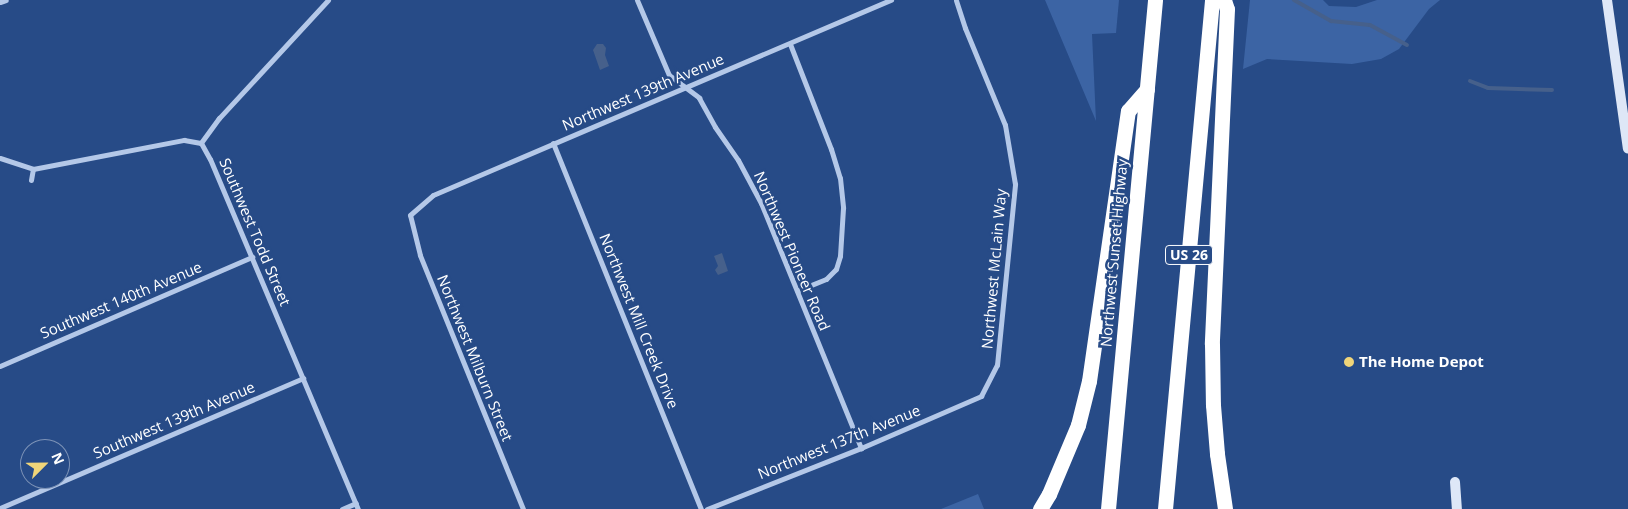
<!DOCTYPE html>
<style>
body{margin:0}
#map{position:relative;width:1628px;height:509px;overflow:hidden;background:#274b87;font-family:"Open Sans",sans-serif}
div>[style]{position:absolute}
.green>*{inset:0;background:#3c64a4}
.water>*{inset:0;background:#46608b}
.stream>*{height:4px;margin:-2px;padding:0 2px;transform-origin:2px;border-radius:2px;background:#46608b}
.street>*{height:5px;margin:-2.5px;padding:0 2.5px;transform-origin:2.5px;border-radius:2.5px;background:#b4c8e8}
.secondary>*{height:10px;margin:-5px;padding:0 5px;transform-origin:5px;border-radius:5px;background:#dee7f7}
.highway>*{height:15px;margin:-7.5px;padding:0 7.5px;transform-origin:7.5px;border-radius:7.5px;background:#fff}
.dots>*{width:14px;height:14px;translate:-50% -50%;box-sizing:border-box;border:2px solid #274b87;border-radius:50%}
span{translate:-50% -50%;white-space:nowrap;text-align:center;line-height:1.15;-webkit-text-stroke:5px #274b87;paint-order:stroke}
.shield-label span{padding:1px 4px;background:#274b87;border:1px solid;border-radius:4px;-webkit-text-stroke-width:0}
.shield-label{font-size:14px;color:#fff;font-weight:700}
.street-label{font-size:15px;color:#fff}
.poi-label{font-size:15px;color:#fff;font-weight:700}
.left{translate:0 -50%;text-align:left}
.north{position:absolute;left:20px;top:439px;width:50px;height:50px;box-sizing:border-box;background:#274b87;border:1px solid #7d93b7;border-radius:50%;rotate:67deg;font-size:14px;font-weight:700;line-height:20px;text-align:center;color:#fff}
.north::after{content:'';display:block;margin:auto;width:18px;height:22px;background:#f0d579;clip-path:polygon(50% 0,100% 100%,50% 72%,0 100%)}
</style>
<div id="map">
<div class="green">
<div style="clip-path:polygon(1045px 0,1119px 0,1116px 33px,1092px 34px,1096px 121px)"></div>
<div style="clip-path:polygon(1250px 0,1323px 0,1329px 6px,1356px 7px,1377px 0,1440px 0,1429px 9px,1399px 49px,1381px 59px,1352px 64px,1267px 59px,1243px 69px)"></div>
<div style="clip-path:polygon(978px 494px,984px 509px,941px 509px)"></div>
</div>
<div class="water">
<div style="clip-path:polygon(597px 44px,603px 44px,606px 48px,605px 55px,609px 66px,600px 70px,593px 50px)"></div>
<div style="clip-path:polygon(722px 253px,728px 271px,718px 275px,715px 270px,718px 266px,714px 256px)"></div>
</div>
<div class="stream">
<div style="left:1294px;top:0;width:43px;rotate:29.6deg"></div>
<div style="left:1331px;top:21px;width:39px;rotate:6deg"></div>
<div style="left:1370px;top:25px;width:42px;rotate:28.4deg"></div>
<div style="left:1470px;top:81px;width:19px;rotate:21deg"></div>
<div style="left:1488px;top:88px;width:64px;rotate:1.8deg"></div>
</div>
<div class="street">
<div style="left:328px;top:0;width:161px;rotate:132.7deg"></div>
<div style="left:219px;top:118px;width:31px;rotate:126deg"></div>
<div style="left:201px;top:143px;width:18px;rotate:61deg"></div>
<div style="left:210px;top:159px;width:380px;rotate:67.1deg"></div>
<div style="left:637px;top:0;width:82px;rotate:66.9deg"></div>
<div style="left:669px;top:75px;width:38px;rotate:37deg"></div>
<div style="left:699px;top:98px;width:33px;rotate:61deg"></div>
<div style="left:715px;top:127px;width:40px;rotate:55.1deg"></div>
<div style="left:738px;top:160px;width:49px;rotate:61.9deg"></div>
<div style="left:761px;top:203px;width:265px;rotate:67.8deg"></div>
<div style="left:0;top:2px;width:6px;rotate:-18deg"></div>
<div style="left:790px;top:44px;width:113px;rotate:68.7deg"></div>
<div style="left:831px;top:149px;width:30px;rotate:73deg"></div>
<div style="left:840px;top:178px;width:30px;rotate:84deg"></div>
<div style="left:843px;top:208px;width:48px;rotate:93.6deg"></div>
<div style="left:840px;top:256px;width:14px;rotate:107deg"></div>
<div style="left:836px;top:269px;width:14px;rotate:135deg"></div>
<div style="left:826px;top:279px;width:31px;rotate:158deg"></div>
<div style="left:553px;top:143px;width:395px;rotate:68deg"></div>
<div style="left:0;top:158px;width:35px;rotate:18deg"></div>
<div style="left:33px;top:169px;width:154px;rotate:-10.9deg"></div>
<div style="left:184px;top:140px;width:17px;rotate:10deg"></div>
<div style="left:31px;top:180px;width:11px;rotate:-80deg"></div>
<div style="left:0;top:366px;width:275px;rotate:-23.4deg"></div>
<div style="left:0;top:508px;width:330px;rotate:-23.2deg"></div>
<div style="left:342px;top:509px;width:15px;rotate:-23deg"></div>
<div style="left:523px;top:509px;width:274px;rotate:-112.1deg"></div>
<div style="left:420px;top:255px;width:41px;rotate:-104deg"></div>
<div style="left:410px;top:215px;width:30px;rotate:-41deg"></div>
<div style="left:433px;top:195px;width:498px;rotate:-23.1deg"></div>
<div style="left:707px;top:509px;width:166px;rotate:-21.6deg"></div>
<div style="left:861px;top:448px;width:131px;rotate:-23.4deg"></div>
<div style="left:981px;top:396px;width:35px;rotate:-63deg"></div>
<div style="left:997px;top:365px;width:182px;rotate:-84.3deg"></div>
<div style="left:1015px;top:184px;width:60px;rotate:-99.6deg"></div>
<div style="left:1005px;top:125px;width:105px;rotate:-112.4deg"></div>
<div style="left:965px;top:28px;width:29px;rotate:-108deg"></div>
</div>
<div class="secondary">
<div style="left:1607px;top:0;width:150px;rotate:82deg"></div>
<div style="left:1455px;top:482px;width:27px;rotate:86deg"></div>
</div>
<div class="highway">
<div style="left:1224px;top:0;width:9px;rotate:72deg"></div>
<div style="left:1227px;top:9px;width:335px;rotate:92.6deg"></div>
<div style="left:1212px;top:344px;width:61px;rotate:89.1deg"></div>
<div style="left:1213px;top:405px;width:49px;rotate:85.3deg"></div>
<div style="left:1217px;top:454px;width:56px;rotate:81.7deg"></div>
<div style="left:1040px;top:509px;width:17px;rotate:-59deg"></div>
<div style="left:1049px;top:494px;width:75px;rotate:-67.2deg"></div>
<div style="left:1078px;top:425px;width:45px;rotate:-76deg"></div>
<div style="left:1089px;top:381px;width:273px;rotate:-81.8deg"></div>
<div style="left:1128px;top:111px;width:29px;rotate:-49deg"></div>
<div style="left:1108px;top:509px;width:511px;rotate:-84.72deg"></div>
<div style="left:1165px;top:509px;width:511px;rotate:-84.72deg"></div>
</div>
<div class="dots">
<div style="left:1349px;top:362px;background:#f0d579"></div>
</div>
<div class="shield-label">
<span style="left:1189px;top:255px">US 26</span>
</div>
<div class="street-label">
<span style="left:643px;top:92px;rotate:-23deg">Northwest 139th Avenue</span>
<span style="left:255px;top:232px;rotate:67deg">Southwest Todd Street</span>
<span style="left:792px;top:251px;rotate:67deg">Northwest Pioneer Road</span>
<span style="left:1114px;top:253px;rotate:-85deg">Northwest Sunset Highway</span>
<span style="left:994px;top:269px;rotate:-85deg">Northwest McLain Way</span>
<span style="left:121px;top:300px;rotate:-23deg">Southwest 140th Avenue</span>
<span style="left:639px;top:321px;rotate:68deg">Northwest Mill Creek Drive</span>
<span style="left:475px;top:358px;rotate:68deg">Northwest Milburn Street</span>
<span style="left:174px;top:420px;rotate:-23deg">Southwest 139th Avenue</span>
<span style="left:839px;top:442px;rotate:-22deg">Northwest 137th Avenue</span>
</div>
<div class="poi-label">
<span class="left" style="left:1359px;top:362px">The Home Depot</span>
</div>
<div class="north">N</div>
</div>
